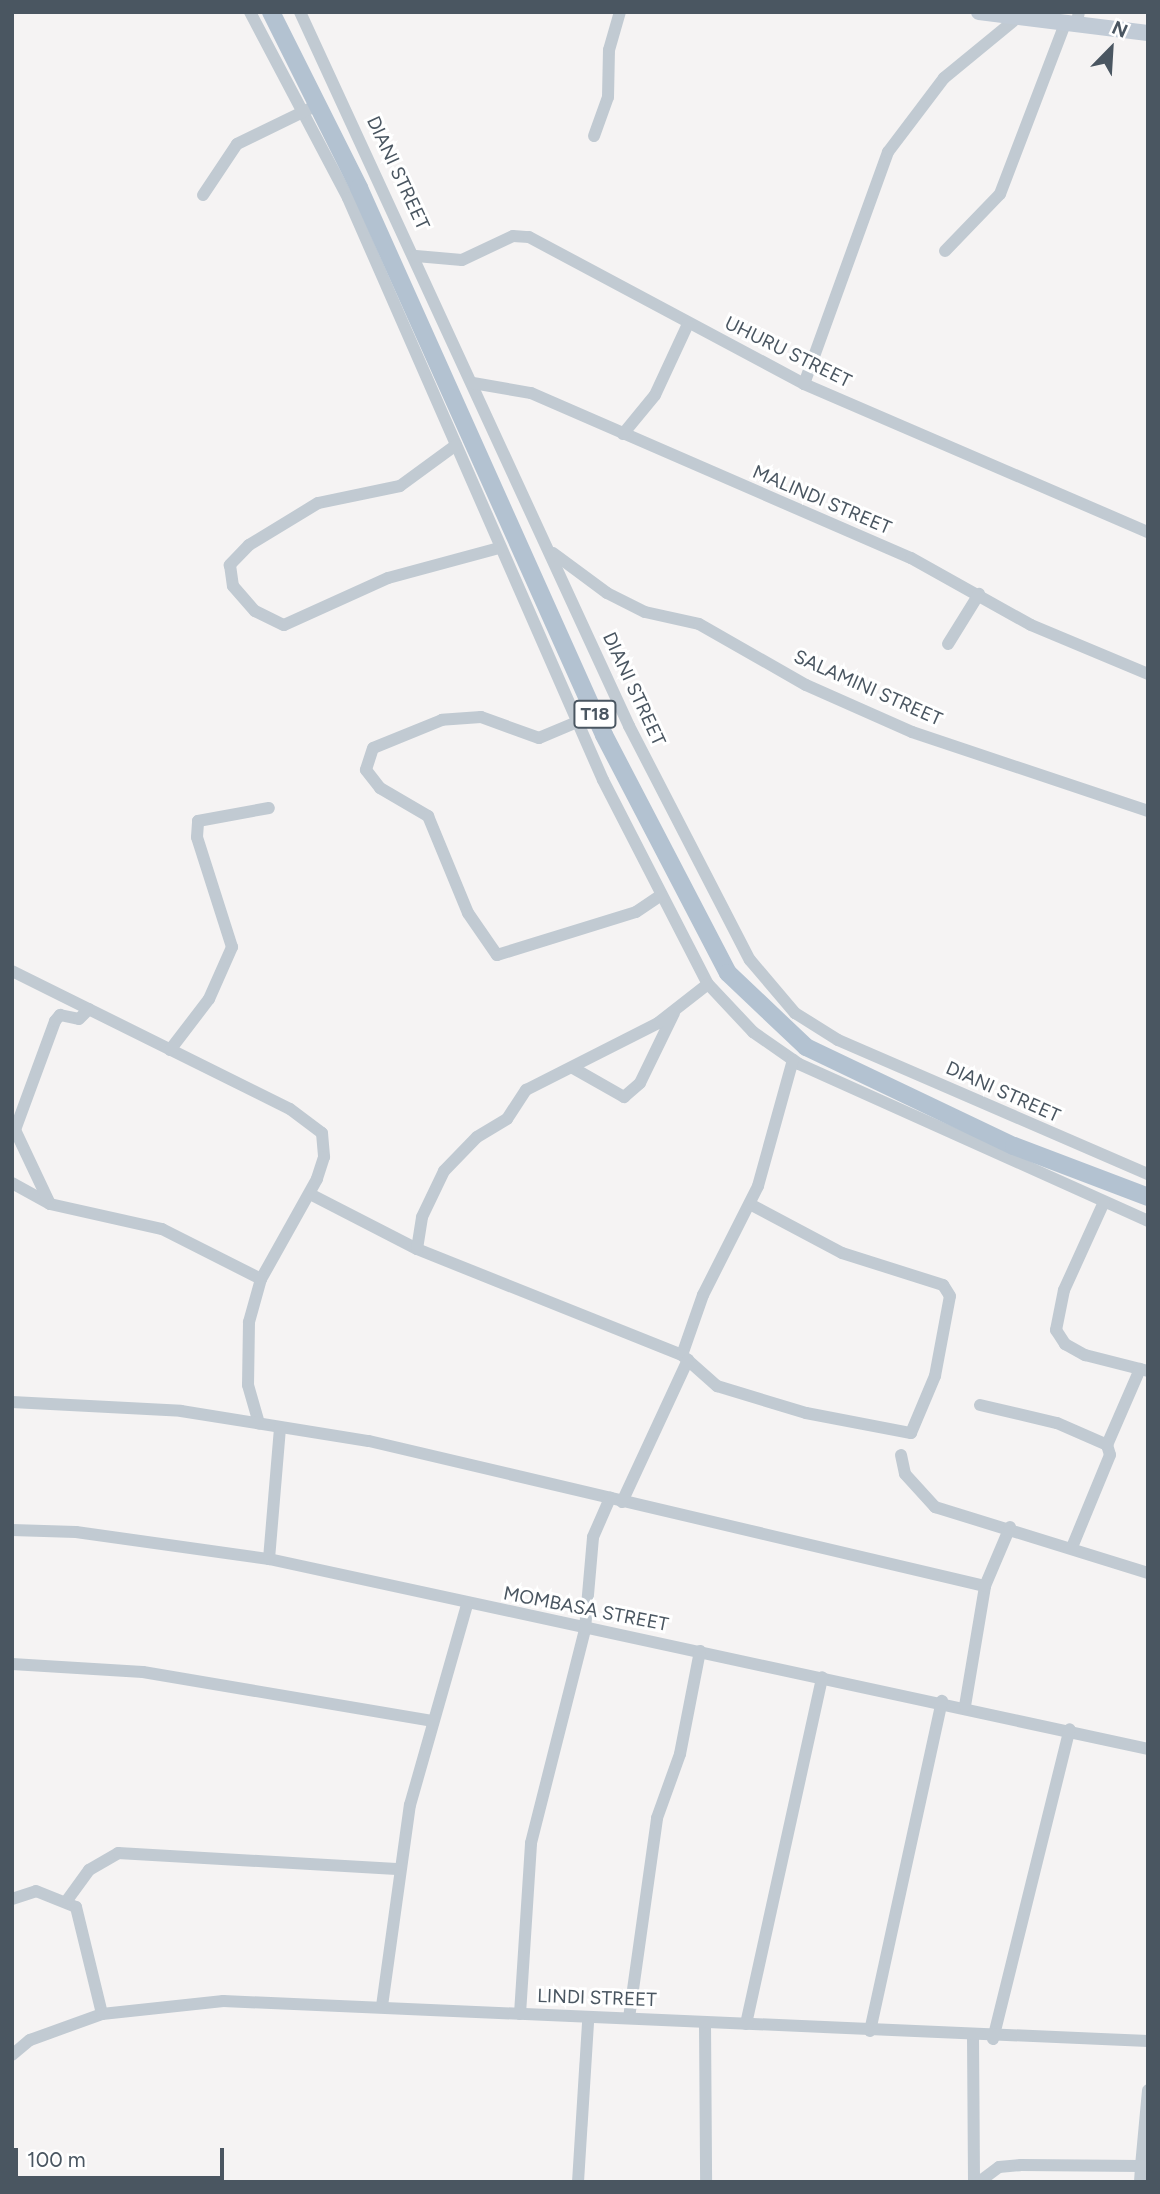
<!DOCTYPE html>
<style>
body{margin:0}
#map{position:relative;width:1160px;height:2194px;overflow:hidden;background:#f5f3f3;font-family:Figtree,sans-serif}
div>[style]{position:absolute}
.minor>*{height:12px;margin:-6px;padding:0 6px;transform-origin:6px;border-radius:6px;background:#c1cad2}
.secondary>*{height:16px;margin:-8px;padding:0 8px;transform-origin:8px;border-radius:8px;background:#c1cbd6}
.primary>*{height:18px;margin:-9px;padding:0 9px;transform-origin:9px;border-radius:9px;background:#b3c2d1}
span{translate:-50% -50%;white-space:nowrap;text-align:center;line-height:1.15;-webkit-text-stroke:6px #fff;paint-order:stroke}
.shield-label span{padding:2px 5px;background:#fff;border:2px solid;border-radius:5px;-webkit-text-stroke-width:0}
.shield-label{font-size:18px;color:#4a5661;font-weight:700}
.street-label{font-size:19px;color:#4a5661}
.frame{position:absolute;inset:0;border:14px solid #4a5661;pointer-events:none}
.north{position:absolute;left:1076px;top:14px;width:70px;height:70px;-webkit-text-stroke:5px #fff;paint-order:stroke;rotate:24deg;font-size:19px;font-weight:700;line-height:28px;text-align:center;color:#4a5661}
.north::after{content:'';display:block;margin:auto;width:24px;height:32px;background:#4a5661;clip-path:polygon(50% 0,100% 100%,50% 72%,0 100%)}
.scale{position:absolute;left:14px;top:2148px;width:210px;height:32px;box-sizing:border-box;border:4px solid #4a5661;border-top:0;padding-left:9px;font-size:21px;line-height:24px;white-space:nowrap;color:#4a5661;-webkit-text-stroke:5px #fff;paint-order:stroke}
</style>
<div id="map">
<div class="minor">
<div style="left:250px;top:12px;width:210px;rotate:62.2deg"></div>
<div style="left:348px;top:198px;width:635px;rotate:66.34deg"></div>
<div style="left:603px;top:780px;width:229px;rotate:62.8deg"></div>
<div style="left:708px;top:984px;width:66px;rotate:46.8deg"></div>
<div style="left:753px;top:1032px;width:56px;rotate:34.8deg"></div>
<div style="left:799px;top:1064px;width:383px;rotate:24.2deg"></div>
<div style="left:300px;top:12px;width:786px;rotate:65.26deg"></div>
<div style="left:629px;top:726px;width:263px;rotate:62.7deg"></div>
<div style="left:750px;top:960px;width:70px;rotate:49.7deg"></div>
<div style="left:795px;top:1013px;width:51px;rotate:32.1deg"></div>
<div style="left:838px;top:1040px;width:338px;rotate:23.4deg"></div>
<div style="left:1076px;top:26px;width:14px;rotate:-78deg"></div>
<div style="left:594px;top:136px;width:41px;rotate:-70.3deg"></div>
<div style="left:608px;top:97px;width:47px;rotate:-88.8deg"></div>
<div style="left:609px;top:50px;width:40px;rotate:-74deg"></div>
<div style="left:203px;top:195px;width:61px;rotate:-56.3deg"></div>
<div style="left:237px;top:144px;width:82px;rotate:-25.9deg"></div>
<div style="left:945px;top:251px;width:79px;rotate:-46deg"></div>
<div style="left:1000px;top:194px;width:180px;rotate:-69.1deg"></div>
<div style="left:416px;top:256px;width:46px;rotate:5deg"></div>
<div style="left:462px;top:260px;width:56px;rotate:-25.2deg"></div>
<div style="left:513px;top:236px;width:16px;rotate:4deg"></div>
<div style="left:529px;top:237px;width:312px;rotate:28.1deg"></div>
<div style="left:804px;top:384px;width:374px;rotate:23.3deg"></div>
<div style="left:473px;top:383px;width:59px;rotate:9.8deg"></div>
<div style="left:531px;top:393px;width:414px;rotate:23.5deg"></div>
<div style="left:911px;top:558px;width:137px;rotate:29.2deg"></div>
<div style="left:1031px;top:625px;width:127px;rotate:22.7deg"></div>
<div style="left:804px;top:384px;width:247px;rotate:-70.1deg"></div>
<div style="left:888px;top:152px;width:93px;rotate:-52.9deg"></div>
<div style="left:944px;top:78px;width:94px;rotate:-39.4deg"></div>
<div style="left:623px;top:434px;width:50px;rotate:-50.6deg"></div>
<div style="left:655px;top:395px;width:78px;rotate:-65.1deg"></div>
<div style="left:456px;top:445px;width:69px;rotate:143.8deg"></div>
<div style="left:400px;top:486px;width:84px;rotate:168.3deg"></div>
<div style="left:318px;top:503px;width:81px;rotate:148.7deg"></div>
<div style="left:249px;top:545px;width:28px;rotate:134deg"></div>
<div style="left:230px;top:565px;width:21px;rotate:82deg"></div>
<div style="left:233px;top:586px;width:33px;rotate:49deg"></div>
<div style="left:255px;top:611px;width:32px;rotate:26deg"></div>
<div style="left:284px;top:625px;width:114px;rotate:-24.3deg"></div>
<div style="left:388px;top:578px;width:115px;rotate:-15.1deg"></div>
<div style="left:553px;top:553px;width:67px;rotate:36.5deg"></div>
<div style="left:607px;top:593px;width:42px;rotate:26.6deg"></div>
<div style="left:645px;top:612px;width:55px;rotate:12.5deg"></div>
<div style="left:699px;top:624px;width:123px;rotate:29.7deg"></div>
<div style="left:806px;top:685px;width:116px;rotate:23.9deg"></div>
<div style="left:912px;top:732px;width:249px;rotate:18.5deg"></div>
<div style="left:948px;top:644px;width:59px;rotate:-58.2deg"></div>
<div style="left:577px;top:722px;width:41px;rotate:157.2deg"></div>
<div style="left:539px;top:738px;width:62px;rotate:-160.1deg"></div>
<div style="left:481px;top:717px;width:39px;rotate:176deg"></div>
<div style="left:442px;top:720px;width:74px;rotate:157.9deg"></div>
<div style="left:373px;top:748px;width:23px;rotate:108deg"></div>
<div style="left:366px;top:770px;width:23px;rotate:52deg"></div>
<div style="left:380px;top:788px;width:56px;rotate:30.3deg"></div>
<div style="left:428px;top:816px;width:105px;rotate:67.6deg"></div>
<div style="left:468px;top:913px;width:51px;rotate:55.4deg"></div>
<div style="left:497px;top:955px;width:145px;rotate:-17.2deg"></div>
<div style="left:636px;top:912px;width:30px;rotate:-34deg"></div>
<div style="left:12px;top:971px;width:310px;rotate:26.4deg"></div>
<div style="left:290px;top:1109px;width:40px;rotate:37deg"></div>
<div style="left:322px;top:1133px;width:24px;rotate:85deg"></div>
<div style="left:324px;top:1157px;width:23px;rotate:108deg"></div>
<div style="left:317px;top:1179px;width:115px;rotate:119.2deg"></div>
<div style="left:261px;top:1279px;width:45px;rotate:105.6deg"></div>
<div style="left:249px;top:1322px;width:63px;rotate:90.9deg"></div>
<div style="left:248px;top:1385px;width:40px;rotate:74deg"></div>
<div style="left:170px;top:1050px;width:64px;rotate:-52.6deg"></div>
<div style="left:209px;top:999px;width:57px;rotate:-66.1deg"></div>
<div style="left:232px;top:947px;width:115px;rotate:-107.7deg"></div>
<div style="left:197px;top:837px;width:16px;rotate:-86deg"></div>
<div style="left:198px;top:821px;width:72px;rotate:-10.4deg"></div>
<div style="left:573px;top:1068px;width:59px;rotate:29.6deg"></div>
<div style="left:624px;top:1097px;width:21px;rotate:-41deg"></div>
<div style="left:640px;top:1083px;width:78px;rotate:-64.1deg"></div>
<div style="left:12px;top:1183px;width:43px;rotate:28.9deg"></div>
<div style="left:50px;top:1204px;width:115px;rotate:12.6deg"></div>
<div style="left:162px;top:1229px;width:111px;rotate:26.8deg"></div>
<div style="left:310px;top:1194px;width:120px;rotate:27.2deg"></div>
<div style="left:417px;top:1249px;width:285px;rotate:21.8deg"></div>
<div style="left:682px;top:1355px;width:47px;rotate:41.5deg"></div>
<div style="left:717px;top:1386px;width:93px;rotate:16.9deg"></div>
<div style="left:806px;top:1413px;width:107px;rotate:10.8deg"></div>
<div style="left:911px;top:1433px;width:62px;rotate:-67.2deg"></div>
<div style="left:935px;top:1376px;width:81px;rotate:-79.4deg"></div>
<div style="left:950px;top:1296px;width:13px;rotate:-122deg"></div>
<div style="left:943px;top:1285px;width:106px;rotate:-162.4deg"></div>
<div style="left:842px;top:1253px;width:104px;rotate:-152deg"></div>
<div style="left:1104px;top:1202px;width:97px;rotate:114.4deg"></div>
<div style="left:1064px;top:1290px;width:41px;rotate:101.3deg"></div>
<div style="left:1056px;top:1330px;width:17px;rotate:57deg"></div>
<div style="left:1065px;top:1344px;width:23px;rotate:29deg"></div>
<div style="left:1085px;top:1355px;width:65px;rotate:14.3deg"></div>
<div style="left:50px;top:1204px;width:82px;rotate:-115.3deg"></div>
<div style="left:15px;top:1130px;width:116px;rotate:-69.8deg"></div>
<div style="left:55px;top:1021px;width:8px;rotate:-50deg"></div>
<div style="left:60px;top:1015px;width:19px;rotate:12deg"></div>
<div style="left:79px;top:1019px;width:14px;rotate:-45deg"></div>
<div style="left:417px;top:1249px;width:32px;rotate:-81deg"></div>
<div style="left:422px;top:1217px;width:51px;rotate:-64.4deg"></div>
<div style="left:444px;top:1171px;width:47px;rotate:-45.9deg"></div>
<div style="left:477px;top:1137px;width:35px;rotate:-31deg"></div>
<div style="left:507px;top:1119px;width:35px;rotate:-57deg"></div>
<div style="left:526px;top:1090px;width:148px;rotate:-26.9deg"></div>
<div style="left:658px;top:1023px;width:63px;rotate:-38deg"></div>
<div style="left:682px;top:1355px;width:64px;rotate:-70.7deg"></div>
<div style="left:703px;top:1295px;width:122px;rotate:-63.2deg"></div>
<div style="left:758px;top:1186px;width:131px;rotate:-74.5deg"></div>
<div style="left:12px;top:1402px;width:169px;rotate:3deg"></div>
<div style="left:181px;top:1411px;width:190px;rotate:9.1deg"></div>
<div style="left:369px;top:1441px;width:633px;rotate:13.25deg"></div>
<div style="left:980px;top:1405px;width:79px;rotate:13.2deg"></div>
<div style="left:1057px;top:1423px;width:55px;rotate:23.7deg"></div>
<div style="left:1107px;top:1445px;width:10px;rotate:73deg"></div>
<div style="left:1110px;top:1455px;width:100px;rotate:112.4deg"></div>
<div style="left:1107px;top:1445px;width:83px;rotate:-66.5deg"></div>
<div style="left:901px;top:1455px;width:19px;rotate:78deg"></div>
<div style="left:905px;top:1474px;width:45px;rotate:47.7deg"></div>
<div style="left:935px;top:1507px;width:223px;rotate:17.2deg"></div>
<div style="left:622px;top:1502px;width:157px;rotate:-65.1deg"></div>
<div style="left:12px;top:1530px;width:64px;rotate:1.8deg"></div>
<div style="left:76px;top:1532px;width:195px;rotate:8deg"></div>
<div style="left:269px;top:1559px;width:899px;rotate:12.2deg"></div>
<div style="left:269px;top:1559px;width:132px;rotate:-85.2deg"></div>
<div style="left:12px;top:1664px;width:131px;rotate:3.5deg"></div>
<div style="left:143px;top:1672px;width:293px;rotate:9.6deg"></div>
<div style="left:965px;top:1706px;width:122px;rotate:-80.5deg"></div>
<div style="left:985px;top:1586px;width:64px;rotate:-67deg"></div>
<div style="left:12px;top:1899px;width:25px;rotate:-18deg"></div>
<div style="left:36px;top:1891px;width:43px;rotate:21.8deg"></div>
<div style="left:76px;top:1907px;width:110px;rotate:76.3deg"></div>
<div style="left:68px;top:1899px;width:36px;rotate:-54deg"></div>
<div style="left:89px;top:1870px;width:34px;rotate:-30deg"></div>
<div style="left:118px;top:1853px;width:279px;rotate:3.3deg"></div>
<div style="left:382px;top:2006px;width:203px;rotate:-82.1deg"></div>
<div style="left:410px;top:1805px;width:208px;rotate:-74.1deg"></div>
<div style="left:520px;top:2014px;width:171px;rotate:-86.3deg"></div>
<div style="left:531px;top:1843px;width:221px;rotate:-75.8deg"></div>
<div style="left:585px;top:1629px;width:92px;rotate:-85deg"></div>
<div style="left:593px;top:1537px;width:43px;rotate:-66.4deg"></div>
<div style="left:629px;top:2018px;width:202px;rotate:-82deg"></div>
<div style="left:657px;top:1818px;width:68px;rotate:-70.2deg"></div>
<div style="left:680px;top:1754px;width:105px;rotate:-79deg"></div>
<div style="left:705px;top:2023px;width:159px;rotate:89.6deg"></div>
<div style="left:746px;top:2024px;width:355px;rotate:-77.6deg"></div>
<div style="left:870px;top:2031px;width:338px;rotate:-77.7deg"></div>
<div style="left:973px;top:2037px;width:145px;rotate:89.6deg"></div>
<div style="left:993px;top:2039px;width:319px;rotate:-76.1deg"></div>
<div style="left:12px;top:2055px;width:23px;rotate:-40deg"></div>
<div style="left:30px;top:2040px;width:77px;rotate:-19.9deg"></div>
<div style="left:102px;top:2014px;width:122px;rotate:-6.1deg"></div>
<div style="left:223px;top:2001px;width:926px;rotate:2.48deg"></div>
<div style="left:578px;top:2182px;width:161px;rotate:-86.4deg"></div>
<div style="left:979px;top:2182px;width:25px;rotate:-37deg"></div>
<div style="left:999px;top:2167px;width:21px;rotate:-5deg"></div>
<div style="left:1020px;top:2165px;width:121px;rotate:0.5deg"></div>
<div style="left:1141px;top:2166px;width:76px;rotate:-84.7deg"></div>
<div style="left:1140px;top:2182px;width:16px;rotate:-86deg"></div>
</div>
<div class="secondary">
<div style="left:979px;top:12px;width:170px;rotate:7.1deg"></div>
</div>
<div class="primary">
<div style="left:271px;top:12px;width:197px;rotate:63.4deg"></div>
<div style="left:359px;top:188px;width:599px;rotate:65.87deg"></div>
<div style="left:604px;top:735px;width:268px;rotate:62.5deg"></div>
<div style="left:728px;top:973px;width:108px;rotate:43.5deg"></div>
<div style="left:806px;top:1047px;width:230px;rotate:25.5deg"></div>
<div style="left:1014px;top:1146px;width:143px;rotate:20.8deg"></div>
</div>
<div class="shield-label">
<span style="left:595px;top:714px">T18</span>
</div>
<div class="street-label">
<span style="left:398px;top:173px;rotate:65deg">DIANI STREET</span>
<span style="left:788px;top:352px;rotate:26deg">UHURU STREET</span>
<span style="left:822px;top:500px;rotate:23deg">MALINDI STREET</span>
<span style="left:868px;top:688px;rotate:24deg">SALAMINI STREET</span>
<span style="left:634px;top:689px;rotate:65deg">DIANI STREET</span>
<span style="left:1003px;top:1092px;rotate:24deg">DIANI STREET</span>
<span style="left:586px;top:1609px;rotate:11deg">MOMBASA STREET</span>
<span style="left:597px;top:1998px;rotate:2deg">LINDI STREET</span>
</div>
<div class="frame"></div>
<div class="north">N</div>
<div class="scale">100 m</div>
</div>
